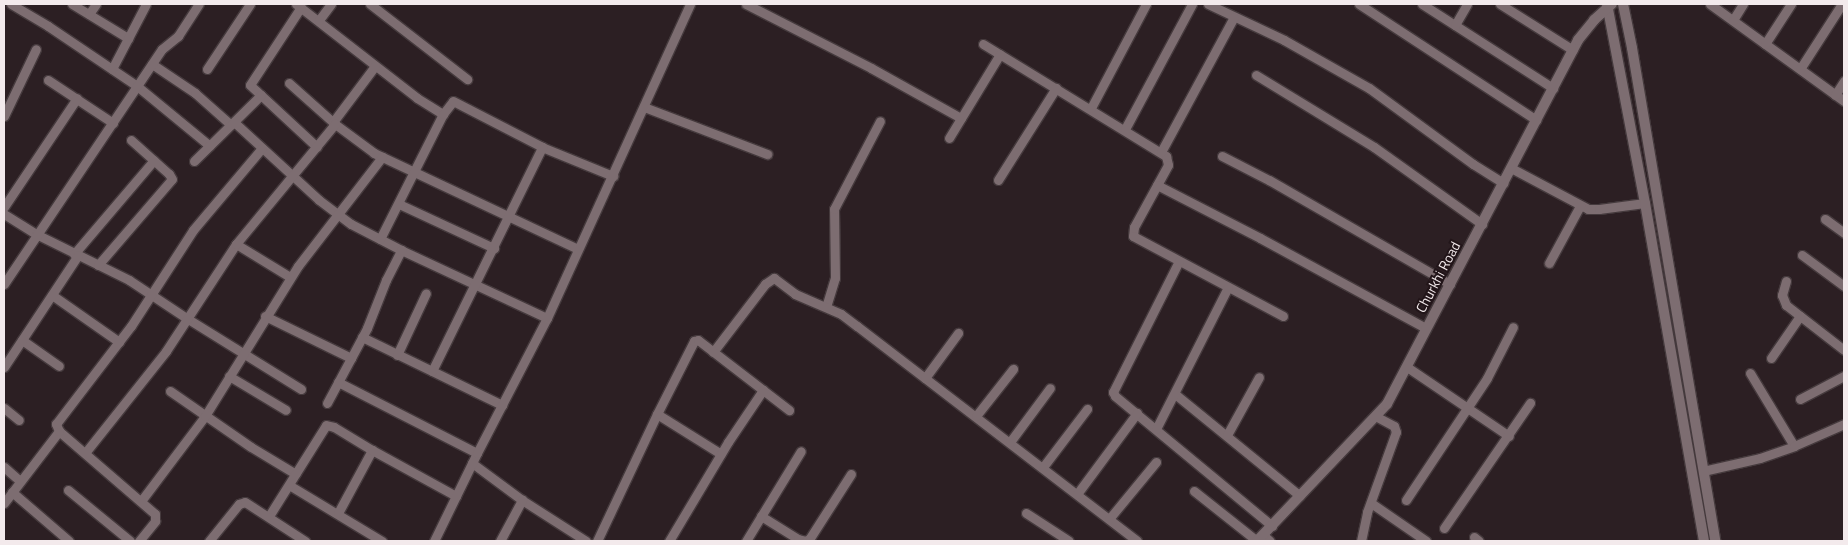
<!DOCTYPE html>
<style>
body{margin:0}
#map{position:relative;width:1848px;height:545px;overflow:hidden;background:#2c1f23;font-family:"Titillium Web",sans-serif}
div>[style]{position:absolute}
.roads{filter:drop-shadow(1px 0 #453a3d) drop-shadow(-1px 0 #453a3d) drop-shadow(0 1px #453a3d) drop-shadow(0 -1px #453a3d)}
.minor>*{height:9px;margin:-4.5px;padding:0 4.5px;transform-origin:4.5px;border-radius:4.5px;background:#7d6d71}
.tertiary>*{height:10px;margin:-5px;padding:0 5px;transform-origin:5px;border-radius:5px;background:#7d6d71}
span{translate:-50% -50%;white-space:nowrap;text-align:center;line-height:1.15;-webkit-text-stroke:4px #221519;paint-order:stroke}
.street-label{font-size:14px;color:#f3eaec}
.frame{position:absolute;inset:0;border:5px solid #f3eaec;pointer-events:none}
</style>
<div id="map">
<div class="roads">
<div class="minor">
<div style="left:11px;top:4px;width:43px;rotate:30.7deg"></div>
<div style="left:48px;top:26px;width:107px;rotate:34deg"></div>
<div style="left:137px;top:86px;width:94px;rotate:39.4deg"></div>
<div style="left:72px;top:4px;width:66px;rotate:31.3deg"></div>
<div style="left:296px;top:4px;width:153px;rotate:37.8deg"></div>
<div style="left:417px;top:98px;width:31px;rotate:32deg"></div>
<div style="left:370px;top:4px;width:123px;rotate:37.7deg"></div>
<div style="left:746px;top:4px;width:140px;rotate:27.1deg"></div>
<div style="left:871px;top:68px;width:103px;rotate:29.1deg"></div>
<div style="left:1208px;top:4px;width:84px;rotate:25.3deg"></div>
<div style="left:1284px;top:40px;width:98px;rotate:29.5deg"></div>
<div style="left:1369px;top:88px;width:129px;rotate:36.2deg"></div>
<div style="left:1473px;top:164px;width:36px;rotate:32deg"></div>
<div style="left:1359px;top:4px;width:212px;rotate:33.2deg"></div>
<div style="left:1422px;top:4px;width:156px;rotate:32.7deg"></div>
<div style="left:1500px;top:4px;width:86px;rotate:32.2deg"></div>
<div style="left:1710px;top:4px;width:165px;rotate:35.9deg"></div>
<div style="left:301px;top:7px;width:93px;rotate:123.2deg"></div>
<div style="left:250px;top:85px;width:91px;rotate:42.8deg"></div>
<div style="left:89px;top:14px;width:12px;rotate:-55deg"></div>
<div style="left:319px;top:20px;width:20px;rotate:-53deg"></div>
<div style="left:1733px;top:20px;width:19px;rotate:-58deg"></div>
<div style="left:1455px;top:25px;width:24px;rotate:-60deg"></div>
<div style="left:983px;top:44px;width:215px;rotate:31.5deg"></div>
<div style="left:1166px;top:156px;width:9px;rotate:77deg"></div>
<div style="left:1168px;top:165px;width:71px;rotate:118.7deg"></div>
<div style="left:1134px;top:227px;width:9px;rotate:96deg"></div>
<div style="left:1133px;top:236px;width:170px;rotate:28.1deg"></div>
<div style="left:1765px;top:44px;width:48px;rotate:-57deg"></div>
<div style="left:152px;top:64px;width:52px;rotate:34deg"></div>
<div style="left:195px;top:93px;width:48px;rotate:41.6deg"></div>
<div style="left:112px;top:69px;width:73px;rotate:-62.4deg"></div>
<div style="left:207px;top:69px;width:78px;rotate:-56.5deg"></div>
<div style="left:1800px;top:69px;width:74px;rotate:-57.2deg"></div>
<div style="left:1256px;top:75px;width:138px;rotate:31.4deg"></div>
<div style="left:1374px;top:147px;width:133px;rotate:35.5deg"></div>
<div style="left:48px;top:80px;width:78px;rotate:33.5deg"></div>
<div style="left:289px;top:83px;width:62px;rotate:41.7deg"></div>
<div style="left:335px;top:124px;width:49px;rotate:36.6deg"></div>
<div style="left:374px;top:153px;width:225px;rotate:25.2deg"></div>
<div style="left:1835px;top:95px;width:17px;rotate:-57deg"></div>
<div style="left:644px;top:107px;width:132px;rotate:20.9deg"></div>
<div style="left:1091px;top:108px;width:118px;rotate:-62.1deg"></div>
<div style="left:4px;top:116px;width:74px;rotate:-64.5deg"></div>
<div style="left:234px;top:122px;width:115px;rotate:42.5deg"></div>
<div style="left:319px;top:200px;width:40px;rotate:37deg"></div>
<div style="left:351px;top:224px;width:56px;rotate:27.5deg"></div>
<div style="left:401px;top:250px;width:161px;rotate:25deg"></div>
<div style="left:333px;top:122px;width:70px;rotate:-53.1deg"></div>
<div style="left:1125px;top:129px;width:142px;rotate:-61.8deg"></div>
<div style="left:949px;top:138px;width:98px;rotate:-58.7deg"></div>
<div style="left:1161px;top:152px;width:153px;rotate:-61.6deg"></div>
<div style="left:1222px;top:156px;width:53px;rotate:27.1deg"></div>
<div style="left:1269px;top:180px;width:209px;rotate:29.9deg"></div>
<div style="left:194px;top:161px;width:94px;rotate:-44.6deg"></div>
<div style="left:1511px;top:168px;width:87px;rotate:28deg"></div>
<div style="left:1588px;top:209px;width:11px"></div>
<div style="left:1599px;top:209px;width:46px;rotate:-7.4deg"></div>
<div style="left:998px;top:180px;width:109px;rotate:-57.8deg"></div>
<div style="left:1157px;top:185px;width:116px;rotate:27.2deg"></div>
<div style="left:1260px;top:238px;width:189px;rotate:28.5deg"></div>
<div style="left:399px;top:204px;width:105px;rotate:24.9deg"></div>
<div style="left:4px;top:207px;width:131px;rotate:-56.2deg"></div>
<div style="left:4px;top:214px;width:38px;rotate:32deg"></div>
<div style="left:36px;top:234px;width:104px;rotate:26.3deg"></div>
<div style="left:129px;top:280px;width:71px;rotate:33.5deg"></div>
<div style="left:188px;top:319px;width:133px;rotate:31.8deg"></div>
<div style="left:1825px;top:219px;width:24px;rotate:36deg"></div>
<div style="left:380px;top:239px;width:140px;rotate:-63.3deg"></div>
<div style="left:443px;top:114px;width:16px;rotate:-52deg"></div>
<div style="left:453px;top:101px;width:100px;rotate:27.3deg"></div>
<div style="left:542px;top:147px;width:77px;rotate:22.2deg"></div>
<div style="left:236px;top:244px;width:63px;rotate:31.4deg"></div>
<div style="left:74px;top:254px;width:123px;rotate:-49.6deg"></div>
<div style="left:1802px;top:255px;width:52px;rotate:36.4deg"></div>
<div style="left:1179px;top:261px;width:147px;rotate:116.7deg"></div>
<div style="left:1113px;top:392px;width:4px;rotate:63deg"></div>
<div style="left:1115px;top:396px;width:204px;rotate:39.6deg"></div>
<div style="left:1549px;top:263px;width:65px;rotate:-61.5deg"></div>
<div style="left:98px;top:265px;width:113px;rotate:-49.3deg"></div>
<div style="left:172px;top:179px;width:6px;rotate:-121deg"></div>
<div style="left:169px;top:174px;width:51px;rotate:-138.2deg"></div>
<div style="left:1786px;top:281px;width:15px;rotate:106deg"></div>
<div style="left:1782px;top:295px;width:11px;rotate:68deg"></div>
<div style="left:1786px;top:305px;width:73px;rotate:37.8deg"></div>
<div style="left:4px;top:284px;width:283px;rotate:-56.1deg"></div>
<div style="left:162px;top:49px;width:21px;rotate:-39deg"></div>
<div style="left:178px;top:36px;width:38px;rotate:-57deg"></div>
<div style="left:52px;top:295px;width:82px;rotate:35deg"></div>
<div style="left:826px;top:307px;width:30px;rotate:-73deg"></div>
<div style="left:835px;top:278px;width:69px;rotate:-90.8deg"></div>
<div style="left:834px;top:209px;width:99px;rotate:-62.4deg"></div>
<div style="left:265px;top:316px;width:96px;rotate:26deg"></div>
<div style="left:362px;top:337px;width:156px;rotate:25.9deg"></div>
<div style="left:22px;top:340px;width:45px;rotate:35.1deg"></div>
<div style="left:713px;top:352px;width:86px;rotate:-52.6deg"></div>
<div style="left:765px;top:284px;width:11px;rotate:-34deg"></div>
<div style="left:774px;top:278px;width:26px;rotate:37deg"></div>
<div style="left:795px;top:294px;width:50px;rotate:23.5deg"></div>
<div style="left:841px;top:314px;width:20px;rotate:37deg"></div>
<div style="left:857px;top:326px;width:353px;rotate:37.5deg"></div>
<div style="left:397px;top:355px;width:68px;rotate:-64.9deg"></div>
<div style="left:1771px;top:358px;width:51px;rotate:-55.4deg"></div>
<div style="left:4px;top:367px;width:134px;rotate:-56.5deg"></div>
<div style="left:1407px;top:367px;width:123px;rotate:34.1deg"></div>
<div style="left:432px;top:371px;width:250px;rotate:-63.8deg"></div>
<div style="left:1750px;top:373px;width:85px;rotate:58.9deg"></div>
<div style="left:229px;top:376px;width:66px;rotate:30.8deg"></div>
<div style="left:925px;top:378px;width:56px;rotate:-53.7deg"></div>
<div style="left:338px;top:382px;width:156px;rotate:27.1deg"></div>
<div style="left:170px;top:391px;width:98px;rotate:34.7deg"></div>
<div style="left:251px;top:447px;width:52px;rotate:31deg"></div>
<div style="left:1175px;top:394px;width:161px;rotate:39.2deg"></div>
<div style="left:1800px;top:399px;width:50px;rotate:-27.6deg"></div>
<div style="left:327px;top:403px;width:85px;rotate:-61.9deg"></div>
<div style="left:367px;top:328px;width:52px;rotate:-68.4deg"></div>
<div style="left:386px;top:280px;width:34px;rotate:-63deg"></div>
<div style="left:4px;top:408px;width:19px;rotate:39deg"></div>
<div style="left:657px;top:414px;width:75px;rotate:32deg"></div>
<div style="left:976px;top:416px;width:60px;rotate:-51.8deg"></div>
<div style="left:1156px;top:429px;width:159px;rotate:-63.1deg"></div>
<div style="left:1227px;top:435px;width:66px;rotate:-61.1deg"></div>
<div style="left:1010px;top:442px;width:67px;rotate:-53.5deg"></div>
<div style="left:85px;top:453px;width:130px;rotate:-51.5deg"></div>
<div style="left:166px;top:351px;width:128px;rotate:-56.8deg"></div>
<div style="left:236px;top:244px;width:156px;rotate:-50.5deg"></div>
<div style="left:472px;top:463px;width:62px;rotate:36.5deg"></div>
<div style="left:522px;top:500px;width:76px;rotate:32.6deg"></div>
<div style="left:4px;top:467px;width:21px;rotate:41deg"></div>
<div style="left:1043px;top:467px;width:73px;rotate:-52.8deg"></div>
<div style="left:1703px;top:471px;width:58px;rotate:-12.8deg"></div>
<div style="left:1760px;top:458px;width:36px;rotate:-19deg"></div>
<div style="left:1794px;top:446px;width:55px;rotate:-23.7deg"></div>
<div style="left:289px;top:485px;width:109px;rotate:31.1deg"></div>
<div style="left:68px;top:490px;width:80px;rotate:39.4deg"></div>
<div style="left:1194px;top:491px;width:80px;rotate:38.4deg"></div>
<div style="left:12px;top:492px;width:75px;rotate:40.7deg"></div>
<div style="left:1077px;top:494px;width:101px;rotate:-53.5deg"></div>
<div style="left:1406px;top:500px;width:146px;rotate:-56.4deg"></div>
<div style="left:1487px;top:378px;width:57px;rotate:-63deg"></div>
<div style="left:141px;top:501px;width:106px;rotate:-53deg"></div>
<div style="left:205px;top:416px;width:176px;rotate:-58.2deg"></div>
<div style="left:298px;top:266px;width:138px;rotate:-52.4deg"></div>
<div style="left:4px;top:503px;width:91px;rotate:-52.6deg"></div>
<div style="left:1371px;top:503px;width:67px;rotate:34.6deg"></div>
<div style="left:338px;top:513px;width:72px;rotate:-61.6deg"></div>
<div style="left:1026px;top:513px;width:51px;rotate:33.1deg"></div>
<div style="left:269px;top:516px;width:107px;rotate:-57.9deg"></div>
<div style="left:326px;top:425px;width:8px;rotate:14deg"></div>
<div style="left:334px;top:427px;width:44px;rotate:31.2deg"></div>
<div style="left:372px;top:450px;width:96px;rotate:28.7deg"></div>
<div style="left:761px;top:516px;width:44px;rotate:31.9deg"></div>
<div style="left:798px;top:539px;width:8px;rotate:14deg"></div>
<div style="left:806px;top:541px;width:5px;rotate:-37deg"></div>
<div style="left:810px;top:538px;width:76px;rotate:-57.4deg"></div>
<div style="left:1109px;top:519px;width:74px;rotate:-50.5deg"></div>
<div style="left:1444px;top:528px;width:152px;rotate:-55.5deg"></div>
<div style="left:1263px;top:535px;width:9px;rotate:41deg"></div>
<div style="left:1474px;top:537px;width:6px;rotate:39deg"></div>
<div style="left:139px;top:541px;width:26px;rotate:-51deg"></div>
<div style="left:155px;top:521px;width:7px;rotate:-90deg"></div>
<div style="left:155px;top:514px;width:127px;rotate:-139.2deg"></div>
<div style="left:59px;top:431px;width:8px;rotate:-113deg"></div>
<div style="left:56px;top:424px;width:123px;rotate:-52.6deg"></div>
<div style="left:131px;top:326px;width:114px;rotate:-57.1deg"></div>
<div style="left:193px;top:230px;width:107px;rotate:-49.9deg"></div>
<div style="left:209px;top:541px;width:48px;rotate:-51deg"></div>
<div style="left:239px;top:504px;width:6px;rotate:-18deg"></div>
<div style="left:245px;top:502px;width:72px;rotate:33deg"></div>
<div style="left:434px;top:541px;width:98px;rotate:-64deg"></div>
<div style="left:477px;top:453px;width:152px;rotate:-62.6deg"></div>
<div style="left:547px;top:318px;width:345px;rotate:-65.5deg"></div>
<div style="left:500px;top:541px;width:47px;rotate:-61.8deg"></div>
<div style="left:597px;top:541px;width:140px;rotate:-64.7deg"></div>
<div style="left:657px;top:414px;width:82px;rotate:-63.1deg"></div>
<div style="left:694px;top:341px;width:4px;rotate:-14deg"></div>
<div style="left:698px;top:340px;width:115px;rotate:37.6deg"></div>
<div style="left:669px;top:541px;width:115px;rotate:-59.2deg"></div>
<div style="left:728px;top:442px;width:63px;rotate:-56.1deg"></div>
<div style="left:746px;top:541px;width:105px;rotate:-58.6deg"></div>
<div style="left:1361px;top:541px;width:30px;rotate:-78deg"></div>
<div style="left:1367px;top:512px;width:85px;rotate:-70.1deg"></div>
<div style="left:1396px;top:432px;width:6px;rotate:-108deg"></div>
<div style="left:1394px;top:426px;width:21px;rotate:-152deg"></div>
</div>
<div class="tertiary">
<div style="left:1607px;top:4px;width:203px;rotate:79.2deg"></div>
<div style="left:1645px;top:203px;width:343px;rotate:80.1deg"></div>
<div style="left:1623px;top:4px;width:45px;rotate:78.4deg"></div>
<div style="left:1632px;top:48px;width:500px;rotate:80.4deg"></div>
<div style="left:1257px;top:541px;width:189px;rotate:-46.5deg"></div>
<div style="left:1387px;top:404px;width:411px;rotate:-62.3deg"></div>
<div style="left:1578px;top:40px;width:26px;rotate:-51deg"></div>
<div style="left:1594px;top:20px;width:24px;rotate:-42deg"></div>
</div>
</div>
<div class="street-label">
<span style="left:1438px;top:277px;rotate:-62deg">Churkhi Road</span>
</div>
<div class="frame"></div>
</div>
